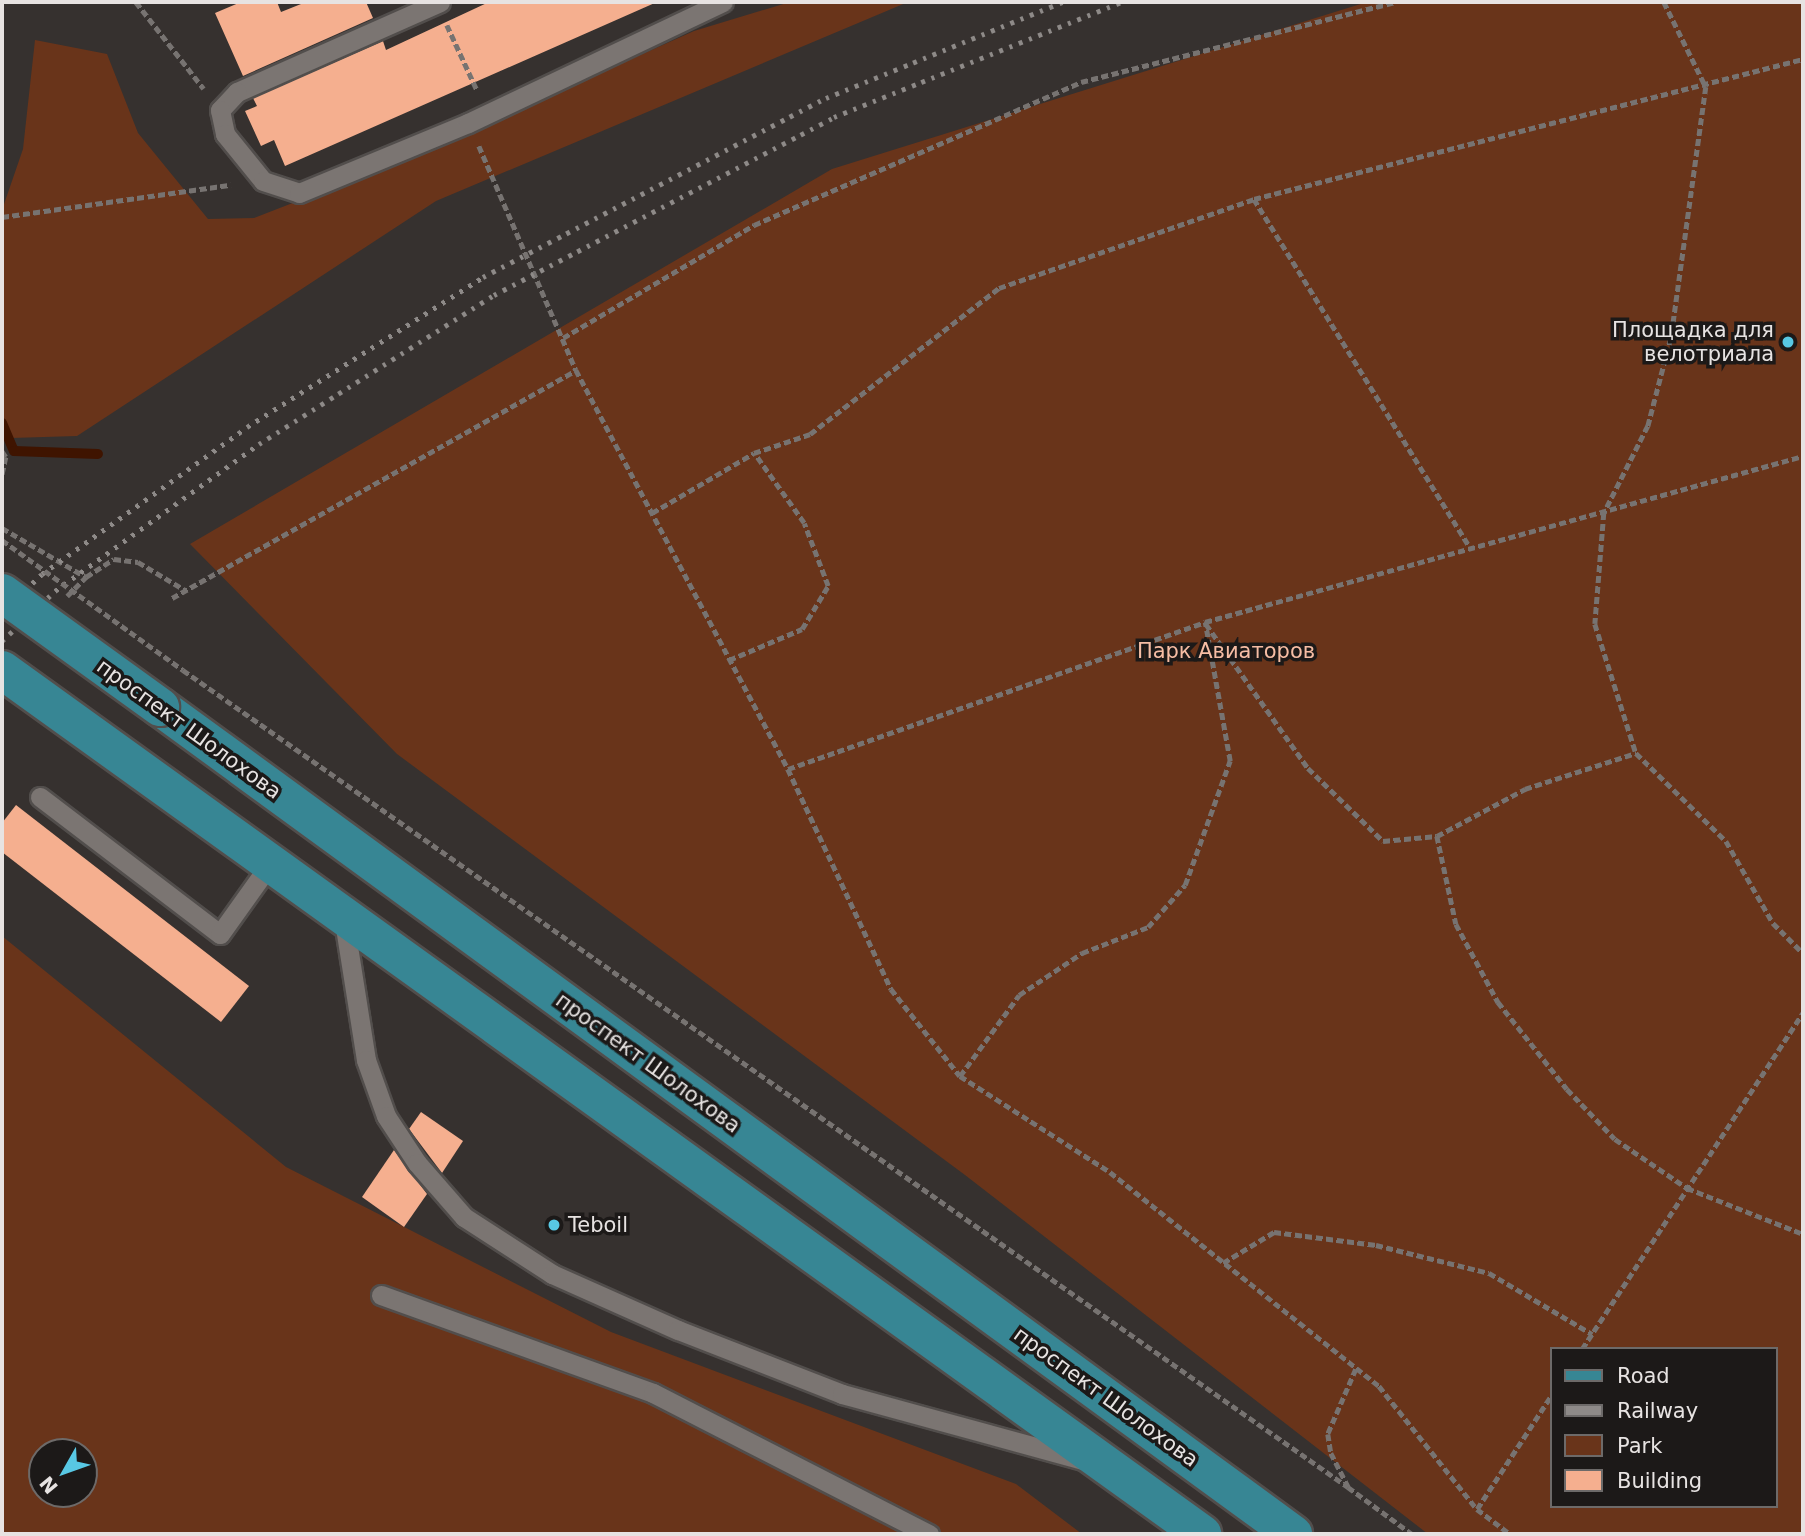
<!DOCTYPE html>
<meta charset="utf-8">
<style>
body{margin:0}
#map{position:relative;width:1805px;height:1536px;overflow:hidden;background:#36312f;font-family:"DejaVu Sans",sans-serif}
div>[style]{position:absolute}
.green>*{inset:0;background:#69341a}
.stream>*{height:10px;margin:-5px;padding:0 5px;transform-origin:5px;border-radius:5px;background:#3f1400}
.building>*{inset:0;background:#f5af8f}
.path>*{height:4.5px;margin-top:-2.25px;transform-origin:0;background:repeating-linear-gradient(90deg,#777371 0 7px,transparent 0 10.5px)}
.roads{filter:drop-shadow(2px 0 #524e4c) drop-shadow(-2px 0 #524e4c) drop-shadow(0 2px #524e4c) drop-shadow(0 -2px #524e4c)}
.lane>*{height:19px;margin:-9.5px;padding:0 9.5px;transform-origin:9.5px;border-radius:9.5px;background:#7b7572}
.primary>*{height:38px;margin:-19px;padding:0 19px;transform-origin:19px;border-radius:19px;background:#378694}
.rail>*{height:5px;margin-top:-2.5px;transform-origin:0;background:repeating-linear-gradient(90deg,#8e8a88 0 3.5px,transparent 0 10.5px)}
.path-bridge>*{height:4.5px;margin-top:-2.25px;transform-origin:0;background:repeating-linear-gradient(90deg,#777371 0 7px,transparent 0 10.5px)}
.bridges{filter:drop-shadow(2px 0 #524e4c) drop-shadow(-2px 0 #524e4c) drop-shadow(0 2px #524e4c) drop-shadow(0 -2px #524e4c)}
.primary-bridge>*{height:38px;margin:-19px;padding:0 19px;transform-origin:19px;border-radius:19px;background:#378694}
.dots>*{width:19px;height:19px;translate:-50% -50%;box-sizing:border-box;border:4px solid #1c1918;border-radius:50%}
span{translate:-50% -50%;white-space:nowrap;text-align:center;line-height:1.15;-webkit-text-stroke:7px #1c1918;paint-order:stroke}
.poi-label{font-size:21px;color:#e7e3e2}
.right{translate:-100% -50%;text-align:right}
.left{translate:0 -50%;text-align:left}
.park-label{font-size:21px;color:#f6bda4}
.street-label{font-size:21px;color:#e7e3e2}
.frame{position:absolute;inset:0;border:4px solid #e7e3e2;pointer-events:none}
.legend{position:absolute;left:1550px;top:1347px;width:228px;height:161px;box-sizing:border-box;background:#1c1918;border:2px solid #6d6a69;margin:0;padding:9px 12px;list-style:none;font-size:21px;color:#e7e3e2}
.legend li{display:flex;align-items:center;gap:14px;height:35px}
.legend b{width:35px;border:2px solid #6d6a69}
.north{position:absolute;left:28px;top:1438px;width:70px;height:70px;box-sizing:border-box;background:#1c1918;border:2px solid #6d6a69;border-radius:50%;rotate:230deg;font-size:19px;font-weight:700;line-height:28px;text-align:center;color:#e7e3e2}
.north::after{content:'';display:block;margin:auto;width:24px;height:32px;background:#58c8e4;clip-path:polygon(50% 0,100% 100%,50% 72%,0 100%)}
</style>
<div id="map">
<div class="green">
<div style="clip-path:polygon(790px 2px,908px 2px,436px 201px,77px 436px,11px 438px,2px 430px,2px 210px,23px 149px,35px 40px,107px 54px,138px 133px,208px 219px,254px 218px,424px 152px,694px 31px)"></div>
<div style="clip-path:polygon(evenodd,1367px 2px,1803px 2px,1803px 1534px,1428px 1534px,965px 1175px,397px 754px,190px 544px,832px 169px,1367px 2px,1551px 1349px,1775px 1349px,1775px 1506px,1551px 1506px,1551px 1349px)"></div>
<div style="clip-path:polygon(evenodd,2px 936px,286px 1167px,611px 1332px,1016px 1484px,1082px 1534px,2px 1534px,2px 936px,42px 1452px,84px 1452px,84px 1494px,42px 1494px,42px 1452px)"></div>
</div>
<div class="stream">
<div style="left:2px;top:423px;width:30px;rotate:67deg"></div>
<div style="left:14px;top:451px;width:84px;rotate:2deg"></div>
</div>
<div class="building">
<div style="clip-path:polygon(241px 2px,277px 2px,281px 12px,306px 2px,366px 2px,373px 18px,243px 76px,215px 13px)"></div>
<div style="clip-path:polygon(489px 2px,657px 2px,285px 166px,274px 140px,261px 146px,245px 111px,257px 106px,253px 98px,383px 41px,386px 50px)"></div>
<div style="clip-path:polygon(16px 805px,249px 986px,221px 1022px,2px 852px,2px 823px)"></div>
<div style="clip-path:polygon(421px 1112px,463px 1141px,442px 1173px,409px 1129px)"></div>
<div style="clip-path:polygon(394px 1150px,427px 1194px,404px 1227px,362px 1197px)"></div>
</div>
<div class="path">
<div style="left:136px;top:2px;width:110px;rotate:52deg"></div>
<div style="left:1664px;top:2px;width:95px;rotate:63.7deg"></div>
<div style="left:1706px;top:87px;width:253px;rotate:97.9deg"></div>
<div style="left:1671px;top:338px;width:91px;rotate:104.6deg"></div>
<div style="left:1648px;top:426px;width:97px;rotate:116.8deg"></div>
<div style="left:1604px;top:513px;width:111px;rotate:94.6deg"></div>
<div style="left:1595px;top:624px;width:135px;rotate:72.4deg"></div>
<div style="left:1636px;top:753px;width:126px;rotate:44.4deg"></div>
<div style="left:1726px;top:841px;width:95px;rotate:60.2deg"></div>
<div style="left:1773px;top:923px;width:42px;rotate:45deg"></div>
<div style="left:447px;top:25px;width:72px;rotate:65.2deg"></div>
<div style="left:479px;top:146px;width:244px;rotate:66.6deg"></div>
<div style="left:1254px;top:199px;width:408px;rotate:58.2deg"></div>
<div style="left:2px;top:217px;width:231px;rotate:-8deg"></div>
<div style="left:563px;top:338px;width:222px;rotate:-30.6deg"></div>
<div style="left:754px;top:225px;width:357px;rotate:-23.6deg"></div>
<div style="left:1081px;top:82px;width:323px;rotate:-14.3deg"></div>
<div style="left:2px;top:451px;width:7px;rotate:56deg"></div>
<div style="left:6px;top:457px;width:19px;rotate:102deg"></div>
<div style="left:652px;top:513px;width:118px;rotate:-30.5deg"></div>
<div style="left:754px;top:453px;width:59px;rotate:-18.7deg"></div>
<div style="left:810px;top:434px;width:239px;rotate:-37.7deg"></div>
<div style="left:999px;top:288px;width:270px;rotate:-19.2deg"></div>
<div style="left:1254px;top:199px;width:567px;rotate:-14.31deg"></div>
<div style="left:2px;top:528px;width:97px;rotate:30.3deg"></div>
<div style="left:86px;top:577px;width:33px;rotate:-33deg"></div>
<div style="left:114px;top:559px;width:24px;rotate:7deg"></div>
<div style="left:138px;top:562px;width:55px;rotate:30.8deg"></div>
<div style="left:67px;top:596px;width:27px;rotate:-45deg"></div>
<div style="left:172px;top:598px;width:464px;rotate:-29.4deg"></div>
<div style="left:576px;top:370px;width:452px;rotate:62deg"></div>
<div style="left:788px;top:769px;width:243px;rotate:64.9deg"></div>
<div style="left:891px;top:989px;width:111px;rotate:51.6deg"></div>
<div style="left:960px;top:1076px;width:178px;rotate:32.6deg"></div>
<div style="left:1110px;top:1172px;width:344px;rotate:38.5deg"></div>
<div style="left:1379px;top:1386px;width:157px;rotate:51.5deg"></div>
<div style="left:1477px;top:1509px;width:41px;rotate:37.1deg"></div>
<div style="left:1206px;top:624px;width:176px;rotate:54.7deg"></div>
<div style="left:1308px;top:768px;width:105px;rotate:44.2deg"></div>
<div style="left:1383px;top:841px;width:54px;rotate:-5.3deg"></div>
<div style="left:1437px;top:836px;width:100px;rotate:-28.1deg"></div>
<div style="left:1525px;top:789px;width:117px;rotate:-18deg"></div>
<div style="left:729px;top:660px;width:79px;rotate:-23deg"></div>
<div style="left:802px;top:629px;width:50px;rotate:-58.8deg"></div>
<div style="left:828px;top:586px;width:67px;rotate:-110.9deg"></div>
<div style="left:804px;top:523px;width:86px;rotate:-125.5deg"></div>
<div style="left:183px;top:670px;width:1423px;rotate:35.04deg"></div>
<div style="left:788px;top:769px;width:442px;rotate:-19.4deg"></div>
<div style="left:1205px;top:622px;width:621px;rotate:-15.51deg"></div>
<div style="left:1437px;top:836px;width:90px;rotate:77.8deg"></div>
<div style="left:1456px;top:924px;width:89px;rotate:61.7deg"></div>
<div style="left:1498px;top:1002px;width:111px;rotate:51.6deg"></div>
<div style="left:1567px;top:1089px;width:69px;rotate:46.2deg"></div>
<div style="left:1615px;top:1139px;width:87px;rotate:34.2deg"></div>
<div style="left:1687px;top:1188px;width:125px;rotate:21.6deg"></div>
<div style="left:960px;top:1076px;width:100px;rotate:-53.9deg"></div>
<div style="left:1019px;top:995px;width:76px;rotate:-33.7deg"></div>
<div style="left:1082px;top:953px;width:71px;rotate:-21.5deg"></div>
<div style="left:1148px;top:927px;width:56px;rotate:-48.6deg"></div>
<div style="left:1185px;top:885px;width:132px;rotate:-70.1deg"></div>
<div style="left:1230px;top:761px;width:141px;rotate:-100.2deg"></div>
<div style="left:1223px;top:1263px;width:60px;rotate:-31.3deg"></div>
<div style="left:1274px;top:1232px;width:103px;rotate:7.3deg"></div>
<div style="left:1376px;top:1245px;width:116px;rotate:13.9deg"></div>
<div style="left:1489px;top:1273px;width:120px;rotate:30.6deg"></div>
<div style="left:1582px;top:1349px;width:403px;rotate:-56.7deg"></div>
<div style="left:1356px;top:1369px;width:71px;rotate:113.3deg"></div>
<div style="left:1328px;top:1434px;width:19px;rotate:81deg"></div>
<div style="left:1331px;top:1453px;width:38px;rotate:63deg"></div>
<div style="left:1348px;top:1487px;width:79px;rotate:36.3deg"></div>
<div style="left:1477px;top:1509px;width:135px;rotate:-56.8deg"></div>
</div>
<div class="roads">
<div class="lane">
<div style="left:440px;top:2px;width:222px;rotate:156.1deg"></div>
<div style="left:237px;top:92px;width:25px;rotate:133deg"></div>
<div style="left:220px;top:110px;width:25px;rotate:78deg"></div>
<div style="left:225px;top:134px;width:60px;rotate:51deg"></div>
<div style="left:263px;top:181px;width:38px;rotate:18deg"></div>
<div style="left:299px;top:193px;width:183px;rotate:-22.5deg"></div>
<div style="left:468px;top:123px;width:282px;rotate:-25.4deg"></div>
<div style="left:40px;top:797px;width:226px;rotate:37.3deg"></div>
<div style="left:220px;top:934px;width:86px;rotate:-54.5deg"></div>
<div style="left:344px;top:921px;width:141px;rotate:81deg"></div>
<div style="left:366px;top:1060px;width:59px;rotate:70.3deg"></div>
<div style="left:386px;top:1116px;width:56px;rotate:56.6deg"></div>
<div style="left:417px;top:1163px;width:72px;rotate:49deg"></div>
<div style="left:464px;top:1217px;width:105px;rotate:32.9deg"></div>
<div style="left:552px;top:1274px;width:138px;rotate:24deg"></div>
<div style="left:678px;top:1330px;width:176px;rotate:21.3deg"></div>
<div style="left:842px;top:1394px;width:250px;rotate:15.3deg"></div>
<div style="left:381px;top:1295px;width:289px;rotate:19.8deg"></div>
<div style="left:653px;top:1393px;width:310px;rotate:27.1deg"></div>
</div>
<div class="primary">
<div style="left:2px;top:670px;width:1479px;rotate:35.75deg"></div>
<div style="left:160px;top:707px;width:1403px;rotate:36.13deg"></div>
</div>
</div>
<div class="rail">
<div style="left:2px;top:612px;width:55px;rotate:-43.5deg"></div>
<div style="left:42px;top:574px;width:252px;rotate:-35.6deg"></div>
<div style="left:247px;top:427px;width:280px;rotate:-32.4deg"></div>
<div style="left:483px;top:277px;width:387px;rotate:-27.6deg"></div>
<div style="left:826px;top:98px;width:256px;rotate:-22.1deg"></div>
<div style="left:2px;top:641px;width:73px;rotate:-43.3deg"></div>
<div style="left:55px;top:591px;width:251px;rotate:-35.8deg"></div>
<div style="left:259px;top:444px;width:278px;rotate:-32.4deg"></div>
<div style="left:494px;top:295px;width:384px;rotate:-27.6deg"></div>
<div style="left:834px;top:117px;width:309px;rotate:-21.8deg"></div>
</div>
<div class="path-bridge">
<div style="left:2px;top:540px;width:223px;rotate:35.7deg"></div>
</div>
<div class="bridges">
<div class="primary-bridge">
<div style="left:2px;top:593px;width:195px;rotate:35.8deg"></div>
</div>
</div>
<div class="dots">
<div style="left:1788px;top:342px;background:#58c8e4"></div>
<div style="left:554px;top:1225px;background:#58c8e4"></div>
</div>
<div class="poi-label">
<span class="right" style="left:1774px;top:342px">Площадка для<br>велотриала</span>
<span class="left" style="left:568px;top:1225px">Teboil</span>
</div>
<div class="park-label">
<span style="left:1226px;top:651px">Парк Авиаторов</span>
</div>
<div class="street-label">
<span style="left:189px;top:729px;rotate:36deg">проспект Шолохова</span>
<span style="left:648px;top:1063px;rotate:36deg">проспект Шолохова</span>
<span style="left:1106px;top:1397px;rotate:36deg">проспект Шолохова</span>
</div>
<div class="frame"></div>
<ul class="legend">
<li><b style="height:9px;background:#378694"></b>Road</li>
<li><b style="height:9px;background:#8e8a88"></b>Railway</li>
<li><b style="height:19px;background:#69341a"></b>Park</li>
<li><b style="height:19px;background:#f5af8f"></b>Building</li>
</ul>
<div class="north">N</div>
</div>
